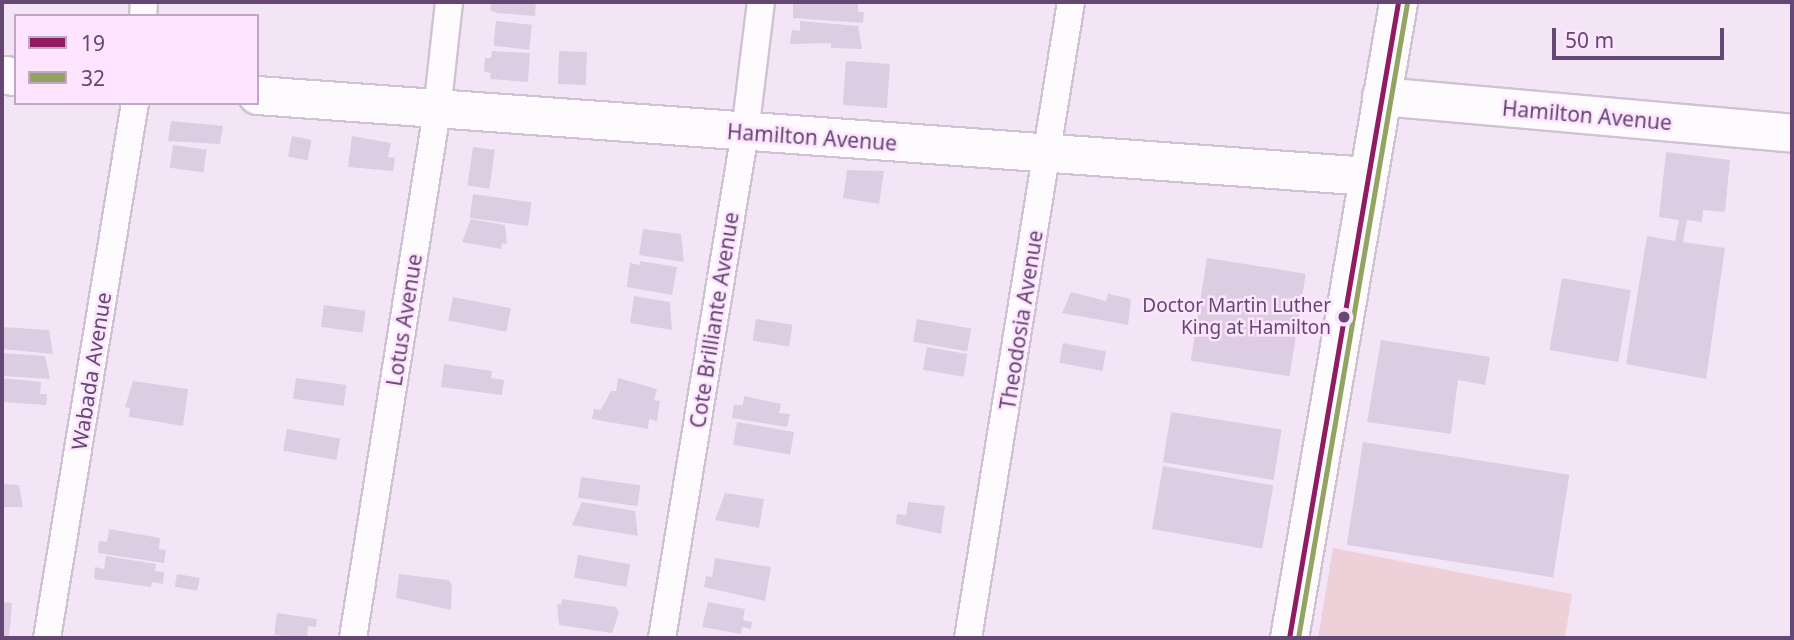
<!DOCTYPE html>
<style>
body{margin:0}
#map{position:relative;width:1794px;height:640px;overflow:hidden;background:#f4e5f6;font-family:"Noto Sans",sans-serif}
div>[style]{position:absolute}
.green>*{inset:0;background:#eed0d9}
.building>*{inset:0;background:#ddcde2;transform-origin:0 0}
.roads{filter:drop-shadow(2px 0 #d0c1d4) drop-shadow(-2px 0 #d0c1d4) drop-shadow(0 2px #d0c1d4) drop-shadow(0 -2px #d0c1d4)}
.street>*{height:26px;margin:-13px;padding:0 13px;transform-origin:13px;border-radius:13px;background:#fdfbfe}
.secondary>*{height:37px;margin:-18.5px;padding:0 18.5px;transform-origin:18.5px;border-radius:18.5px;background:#fdfbfe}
.bus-1>*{height:5px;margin:-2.5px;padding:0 2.5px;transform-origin:2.5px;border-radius:2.5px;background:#901b61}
.bus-2>*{height:5px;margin:-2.5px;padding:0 2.5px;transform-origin:2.5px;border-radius:2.5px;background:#93a361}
.dots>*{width:19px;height:19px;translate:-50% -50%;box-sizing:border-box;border:4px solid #fde5ff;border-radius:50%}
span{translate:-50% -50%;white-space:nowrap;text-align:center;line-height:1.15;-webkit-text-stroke:5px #fde5ff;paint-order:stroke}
.bus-label{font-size:19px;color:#644772}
.right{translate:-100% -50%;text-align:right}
.street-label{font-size:21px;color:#644772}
.frame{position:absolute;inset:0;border:4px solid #644772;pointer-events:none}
.legend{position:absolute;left:14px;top:14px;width:245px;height:91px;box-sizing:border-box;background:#fde5ff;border:2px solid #c0a6c7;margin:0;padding:9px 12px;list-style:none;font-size:21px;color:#644772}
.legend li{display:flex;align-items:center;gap:14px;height:35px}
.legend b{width:35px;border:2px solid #c0a6c7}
.scale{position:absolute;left:1552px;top:28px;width:172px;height:32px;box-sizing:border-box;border:4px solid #644772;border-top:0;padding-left:9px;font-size:21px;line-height:24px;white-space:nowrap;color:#644772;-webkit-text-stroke:5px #fde5ff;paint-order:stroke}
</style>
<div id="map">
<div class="green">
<div style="clip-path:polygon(1333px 548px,1572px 594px,1565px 638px,1318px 638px)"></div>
</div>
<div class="building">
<div style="clip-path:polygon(491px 2px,536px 2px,535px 16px,497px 13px,490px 10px)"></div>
<div style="clip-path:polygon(800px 2px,858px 2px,858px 12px,864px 12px,863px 23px,793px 18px,793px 4px)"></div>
<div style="left:496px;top:21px;width:36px;height:25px;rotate:6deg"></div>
<div style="clip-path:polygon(800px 21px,858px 26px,862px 49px,831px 48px,831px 43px,790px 44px,792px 30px,800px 31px)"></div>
<div style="clip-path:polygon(492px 51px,530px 53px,528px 82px,490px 79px,491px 73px,484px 72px,485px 58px,491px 58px)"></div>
<div style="left:559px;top:51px;width:28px;height:33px;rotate:2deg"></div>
<div style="left:846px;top:61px;width:44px;height:44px;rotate:4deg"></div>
<div style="clip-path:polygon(171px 121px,223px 126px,220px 144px,168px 141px)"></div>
<div style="left:292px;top:136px;width:20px;height:21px;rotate:11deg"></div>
<div style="clip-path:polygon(352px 136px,391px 143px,388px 157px,395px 158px,393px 171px,348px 167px)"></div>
<div style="left:173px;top:145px;width:34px;height:23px;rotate:8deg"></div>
<div style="left:473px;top:147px;width:22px;height:39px;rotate:8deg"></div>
<div style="clip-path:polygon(1666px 152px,1730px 160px,1725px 212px,1703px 210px,1702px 222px,1687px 220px,1683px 242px,1725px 248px,1706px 379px,1626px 364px,1647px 236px,1675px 241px,1679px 220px,1659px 217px)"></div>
<div style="clip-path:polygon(847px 170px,884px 171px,879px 204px,843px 198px)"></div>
<div style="left:473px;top:194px;width:59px;height:24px;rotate:8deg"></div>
<div style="clip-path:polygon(471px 219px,505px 225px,507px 244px,502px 243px,501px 249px,462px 242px)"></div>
<div style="clip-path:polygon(643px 229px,681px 234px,684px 262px,639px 255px)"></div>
<div style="left:1207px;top:258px;width:100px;height:104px;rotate:9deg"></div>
<div style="clip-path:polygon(640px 261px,677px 267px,672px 295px,627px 287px,630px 263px,640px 265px)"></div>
<div style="left:1562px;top:278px;width:70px;height:73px;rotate:10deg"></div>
<div style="clip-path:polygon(1071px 292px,1106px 301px,1108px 294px,1131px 299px,1128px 325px,1062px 313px)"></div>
<div style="clip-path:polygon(634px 296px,670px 302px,672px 330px,630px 323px)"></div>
<div style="left:453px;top:297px;width:59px;height:24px;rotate:11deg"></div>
<div style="left:324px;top:305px;width:42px;height:22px;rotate:8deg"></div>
<div style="left:756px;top:319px;width:37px;height:22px;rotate:9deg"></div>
<div style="left:917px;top:319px;width:55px;height:23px;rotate:10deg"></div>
<div style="clip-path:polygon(2px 327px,49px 330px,53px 354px,2px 349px)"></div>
<div style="clip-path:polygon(1381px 340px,1490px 357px,1485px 385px,1458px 380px,1451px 434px,1367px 422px)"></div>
<div style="left:1063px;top:343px;width:44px;height:20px;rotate:11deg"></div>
<div style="left:927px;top:347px;width:41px;height:23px;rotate:10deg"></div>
<div style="clip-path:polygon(2px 353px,45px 356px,50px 379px,2px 376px)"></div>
<div style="clip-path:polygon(444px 364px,492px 371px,491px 378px,504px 380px,502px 395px,441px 387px)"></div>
<div style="clip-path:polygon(2px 378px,41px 382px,40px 394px,47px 394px,46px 405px,2px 402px)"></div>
<div style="left:296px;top:378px;width:51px;height:21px;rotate:8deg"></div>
<div style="clip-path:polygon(618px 378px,657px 389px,654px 400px,660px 401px,657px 421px,649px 419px,648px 429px,592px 419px,594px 409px,601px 410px,611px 391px,616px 391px)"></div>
<div style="clip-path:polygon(133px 381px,188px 389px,183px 426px,129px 417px,130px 408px,125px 407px)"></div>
<div style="clip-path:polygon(744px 396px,781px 404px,779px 413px,790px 414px,787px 427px,732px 418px,734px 405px,743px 405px)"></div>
<div style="left:1171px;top:412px;width:112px;height:51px;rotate:9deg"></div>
<div style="left:737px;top:422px;width:58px;height:23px;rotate:10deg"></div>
<div style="left:287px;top:429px;width:54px;height:22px;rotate:10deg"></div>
<div style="left:1363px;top:442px;width:209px;height:104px;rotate:9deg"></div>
<div style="left:1163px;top:466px;width:112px;height:64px;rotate:10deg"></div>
<div style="left:581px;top:477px;width:60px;height:21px;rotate:8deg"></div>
<div style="clip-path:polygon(2px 484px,19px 485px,23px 507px,2px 507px)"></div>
<div style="clip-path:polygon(725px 493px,764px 499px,759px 528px,715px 520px)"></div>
<div style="clip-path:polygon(582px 502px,635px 511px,638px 536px,572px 525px)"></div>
<div style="clip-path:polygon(908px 502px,945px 506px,941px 534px,896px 524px,897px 514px,906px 515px)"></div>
<div style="clip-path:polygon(109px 529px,160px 538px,159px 549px,166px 550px,164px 563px,98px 553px,99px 541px,107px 542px)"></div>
<div style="left:578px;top:555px;width:53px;height:23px;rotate:10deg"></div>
<div style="clip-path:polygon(106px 556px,156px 564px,155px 571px,164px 572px,163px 584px,152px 582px,151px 587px,94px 579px,95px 567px,104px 569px)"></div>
<div style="clip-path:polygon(715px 558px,771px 567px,765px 601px,704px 587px,706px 576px,712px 577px)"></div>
<div style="left:177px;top:574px;width:23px;height:13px;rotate:10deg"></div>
<div style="clip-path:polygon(399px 574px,448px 580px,452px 585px,451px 610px,396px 598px)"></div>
<div style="clip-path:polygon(562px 599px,616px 607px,619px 613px,612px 633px,559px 625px,557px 604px,561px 605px)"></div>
<div style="clip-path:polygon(2px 602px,12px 603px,9px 637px,2px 636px)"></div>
<div style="clip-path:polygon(708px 602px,745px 609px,743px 620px,752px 622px,751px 629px,742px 627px,741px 634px,702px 627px)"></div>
<div style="clip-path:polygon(277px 613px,317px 619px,316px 627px,308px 626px,307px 638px,274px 635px)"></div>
</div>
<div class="roads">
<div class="street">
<div style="left:143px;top:16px;width:14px;rotate:-86deg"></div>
<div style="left:47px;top:638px;width:542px;rotate:-80.66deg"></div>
<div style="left:353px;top:638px;width:534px;rotate:-80.94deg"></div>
<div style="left:437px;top:111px;width:110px;rotate:-83.7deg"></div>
<div style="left:662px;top:638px;width:513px;rotate:-80.68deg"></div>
<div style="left:745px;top:132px;width:131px;rotate:-83deg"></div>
<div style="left:968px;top:638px;width:644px;rotate:-80.8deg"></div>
</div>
<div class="secondary">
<div style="left:2px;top:75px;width:14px;rotate:4deg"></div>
<div style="left:257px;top:95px;width:1113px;rotate:4.17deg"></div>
<div style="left:1381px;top:96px;width:413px;rotate:5.1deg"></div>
<div style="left:1289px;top:638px;width:645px;rotate:-80.27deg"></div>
</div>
</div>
<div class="bus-1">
<div style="left:1289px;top:638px;width:645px;rotate:-80.27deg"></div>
</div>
<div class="bus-2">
<div style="left:1298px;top:638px;width:644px;rotate:-80.26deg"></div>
</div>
<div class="dots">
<div style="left:1344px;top:317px;background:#644772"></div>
</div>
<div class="bus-label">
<span class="right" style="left:1331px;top:317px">Doctor Martin Luther<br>King at Hamilton</span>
</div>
<div class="street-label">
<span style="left:1587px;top:115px;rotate:5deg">Hamilton Avenue</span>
<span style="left:812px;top:137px;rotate:4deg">Hamilton Avenue</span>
<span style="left:404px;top:320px;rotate:-81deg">Lotus Avenue</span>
<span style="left:714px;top:320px;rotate:-81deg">Cote Brilliante Avenue</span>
<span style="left:1021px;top:320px;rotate:-81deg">Theodosia Avenue</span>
<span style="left:91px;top:371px;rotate:-81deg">Wabada Avenue</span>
</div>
<div class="frame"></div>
<ul class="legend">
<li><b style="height:9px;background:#901b61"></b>19</li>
<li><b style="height:9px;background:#93a361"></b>32</li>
</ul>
<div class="scale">50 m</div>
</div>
